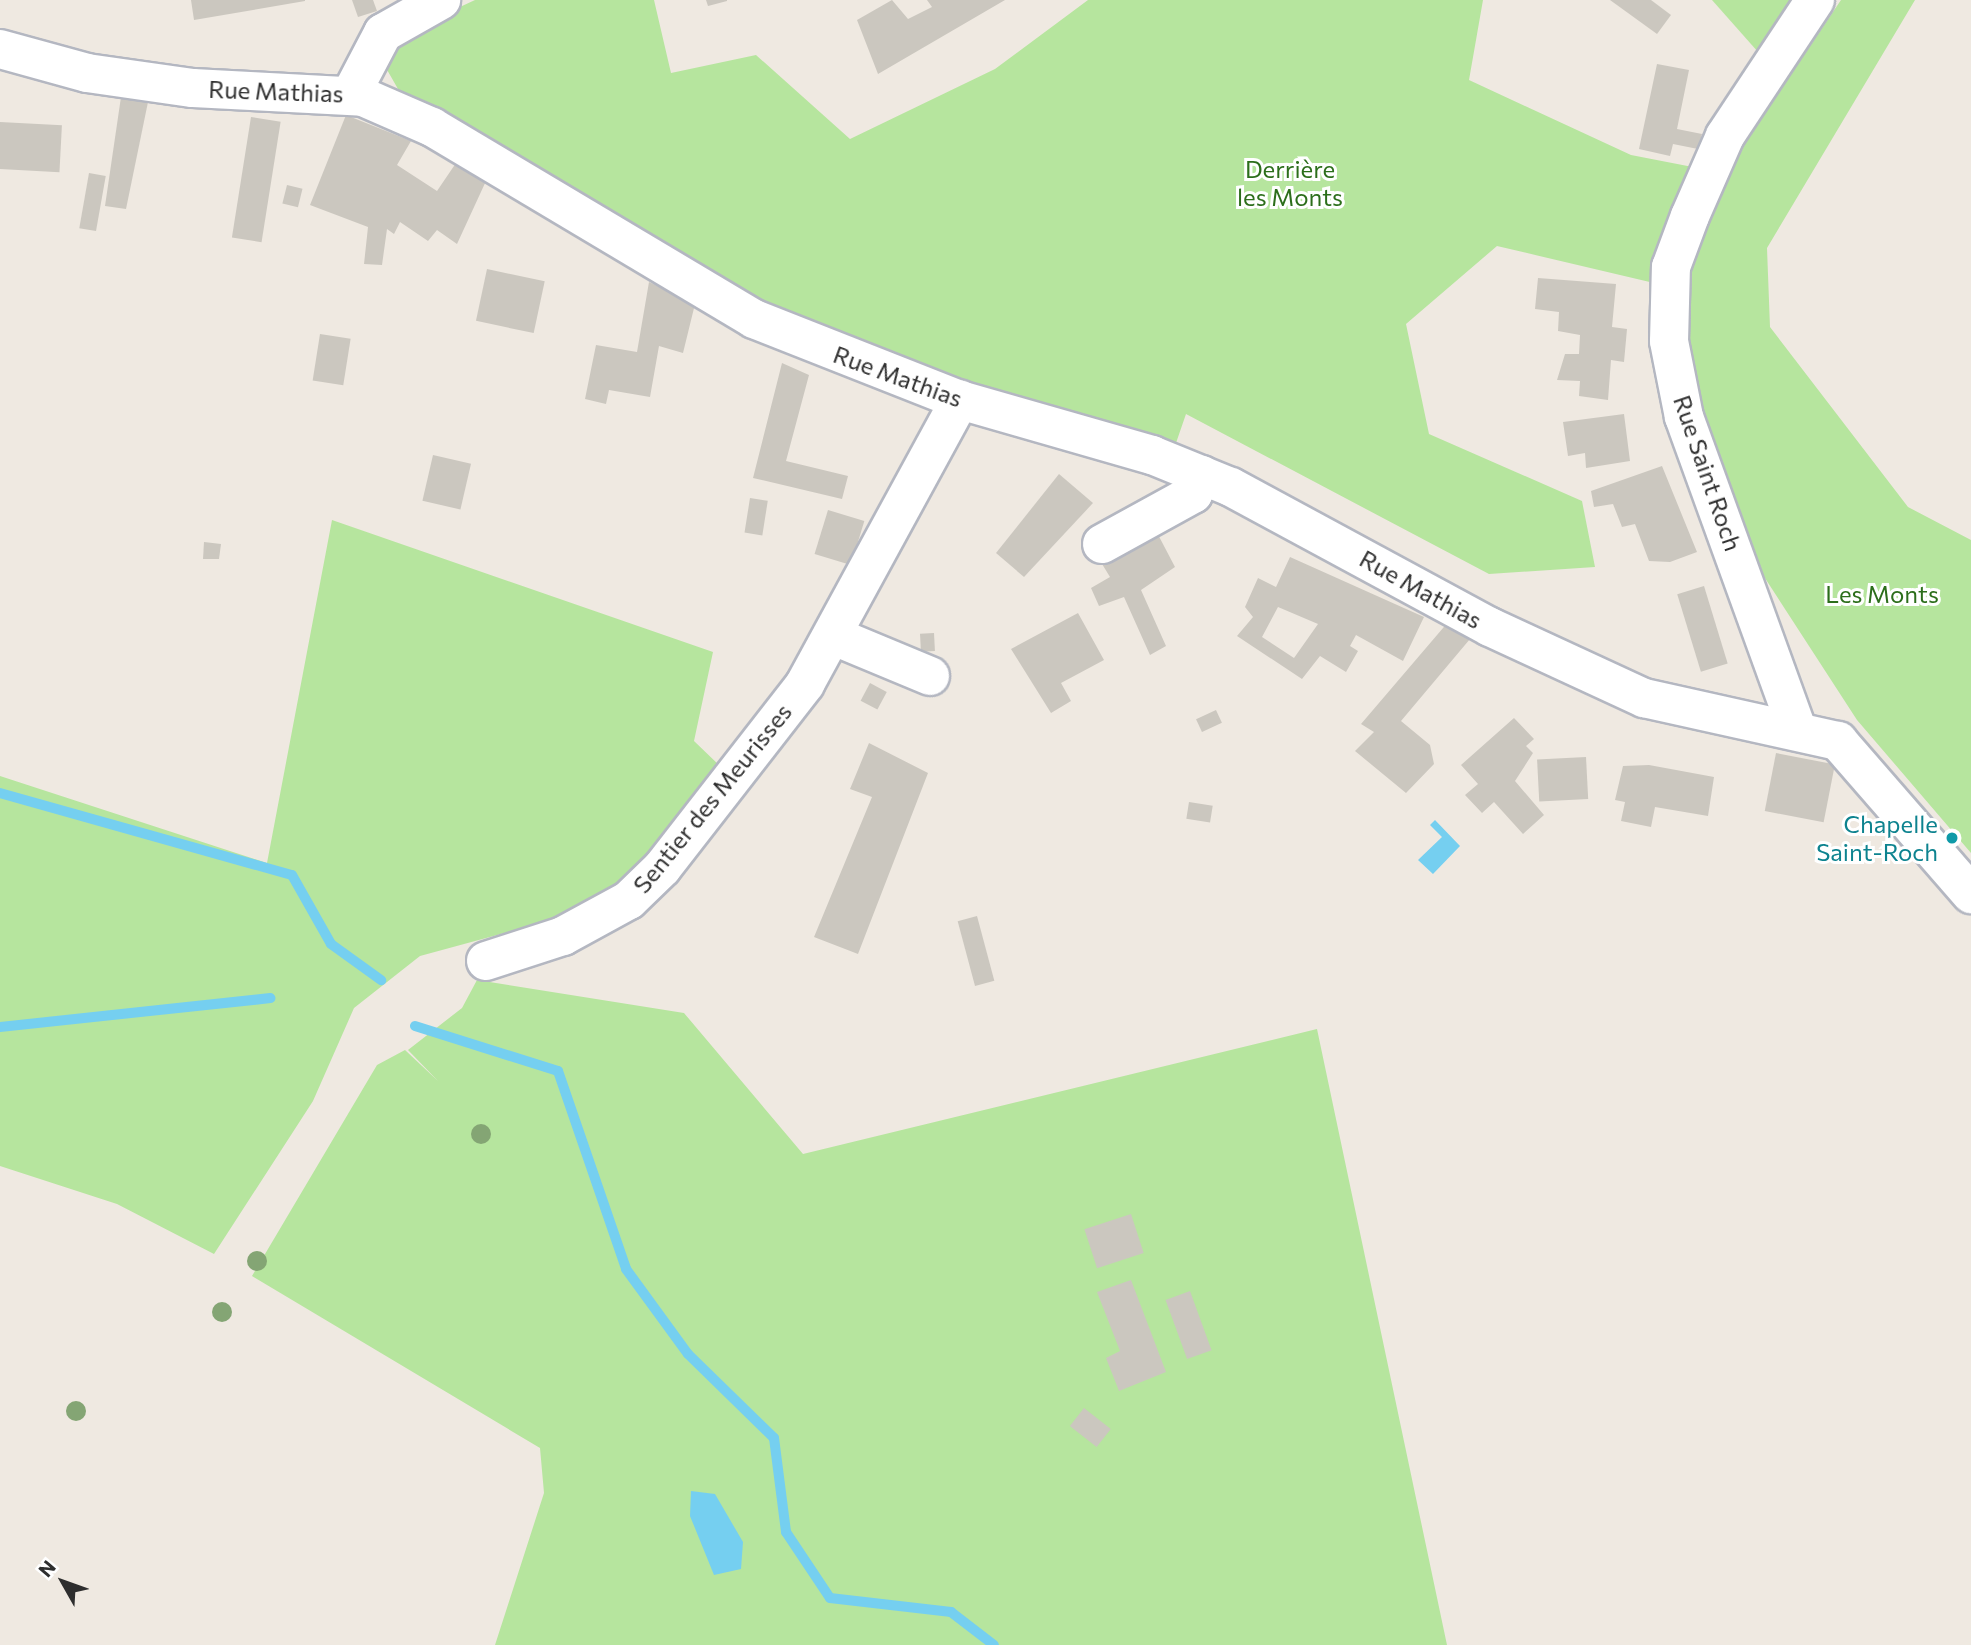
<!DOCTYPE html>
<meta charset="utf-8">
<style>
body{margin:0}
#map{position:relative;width:1971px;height:1645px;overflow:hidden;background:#efe9e1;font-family:Commissioner,sans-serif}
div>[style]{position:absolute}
.green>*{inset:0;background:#b6e59e}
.water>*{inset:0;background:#75cff0}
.stream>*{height:10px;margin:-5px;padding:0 5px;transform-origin:5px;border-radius:5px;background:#75cff0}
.building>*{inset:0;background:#cbc7bf;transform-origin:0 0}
.roads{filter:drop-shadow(2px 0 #b4b7c1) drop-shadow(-2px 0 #b4b7c1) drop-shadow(0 2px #b4b7c1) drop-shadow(0 -2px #b4b7c1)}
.street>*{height:38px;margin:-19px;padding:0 19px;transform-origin:19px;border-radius:19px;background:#fff}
.trees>*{width:20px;height:20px;margin:-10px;border-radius:50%;background:#84a574}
.dots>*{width:19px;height:19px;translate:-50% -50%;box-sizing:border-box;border:4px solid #fff;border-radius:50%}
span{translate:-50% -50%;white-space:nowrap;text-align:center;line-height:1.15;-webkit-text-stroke:6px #fff;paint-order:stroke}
.street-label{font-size:24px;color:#2e2e2e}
.park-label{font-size:24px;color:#2c6e1b}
.culture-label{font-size:24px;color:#0d838f}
.right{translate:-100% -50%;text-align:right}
.north{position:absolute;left:28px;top:1547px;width:70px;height:70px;-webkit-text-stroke:5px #fff;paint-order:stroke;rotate:310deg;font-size:19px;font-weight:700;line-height:28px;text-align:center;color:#2e2e2e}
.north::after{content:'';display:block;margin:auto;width:24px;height:32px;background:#2e2e2e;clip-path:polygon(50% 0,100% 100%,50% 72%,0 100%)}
</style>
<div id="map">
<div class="green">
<div style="clip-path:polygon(475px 0,654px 0,671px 73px,756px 55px,850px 139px,995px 69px,1088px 0,1483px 0,1469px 80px,1631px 155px,1703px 169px,1654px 283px,1497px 246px,1406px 324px,1429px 434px,1582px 501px,1595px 567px,1489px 574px,1186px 414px,1176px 443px,945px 385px,751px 302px,398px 89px,386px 68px,391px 39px)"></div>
<div style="clip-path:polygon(1712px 0,1798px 0,1766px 61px)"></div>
<div style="clip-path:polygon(1841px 0,1915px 0,1767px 248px,1770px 327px,1908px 507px,1971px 540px,1971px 853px,1857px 720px,1750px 555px,1682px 353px,1690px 247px,1750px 135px)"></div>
<div style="clip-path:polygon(332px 520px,713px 652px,694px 741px,720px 766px,623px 886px,570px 915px,420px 956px,354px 1008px,313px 1101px,214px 1254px,117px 1204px,0 1166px,0 776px,267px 863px)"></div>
<div style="clip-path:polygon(477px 980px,684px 1013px,803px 1154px,1317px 1029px,1447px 1645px,495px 1645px,544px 1493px,540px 1448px,252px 1276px,377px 1065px,405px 1050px,438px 1081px,408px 1050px,462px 1008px)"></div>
</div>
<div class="water">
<div style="clip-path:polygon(1435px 820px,1460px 846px,1433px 874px,1418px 860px,1442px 837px,1430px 825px)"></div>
<div style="clip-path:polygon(691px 1491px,715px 1494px,743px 1542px,741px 1569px,714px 1575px,690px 1516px)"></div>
</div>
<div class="stream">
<div style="left:0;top:793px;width:303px;rotate:15.7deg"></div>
<div style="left:292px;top:875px;width:79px;rotate:60.5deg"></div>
<div style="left:331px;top:944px;width:62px;rotate:35.8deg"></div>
<div style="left:415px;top:1026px;width:150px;rotate:17.5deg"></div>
<div style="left:558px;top:1071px;width:209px;rotate:71deg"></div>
<div style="left:626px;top:1269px;width:105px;rotate:53.9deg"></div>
<div style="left:688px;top:1354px;width:120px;rotate:44.3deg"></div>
<div style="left:774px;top:1438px;width:95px;rotate:82.7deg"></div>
<div style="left:786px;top:1532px;width:79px;rotate:56.3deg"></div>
<div style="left:830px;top:1598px;width:122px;rotate:6.6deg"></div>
<div style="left:951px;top:1612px;width:54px;rotate:37.5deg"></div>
<div style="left:0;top:1027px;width:272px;rotate:-6.1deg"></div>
</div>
<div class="building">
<div style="clip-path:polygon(191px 0,305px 0,305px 1px,194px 20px)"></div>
<div style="clip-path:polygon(352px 0,373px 0,377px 11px,358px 17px)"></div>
<div style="clip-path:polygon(706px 0,727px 0,727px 1px,708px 6px)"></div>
<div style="clip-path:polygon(892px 0,908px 19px,932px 7px,927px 0,1005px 0,878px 74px,857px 20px)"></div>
<div style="clip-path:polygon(1610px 0,1651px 0,1671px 15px,1657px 34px)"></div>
<div style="clip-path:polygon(1657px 64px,1689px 70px,1677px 129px,1702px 134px,1698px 149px,1673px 144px,1670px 156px,1639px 149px)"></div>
<div style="clip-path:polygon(121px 97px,148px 102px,126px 209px,105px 206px)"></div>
<div style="clip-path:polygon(346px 115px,411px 141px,397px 165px,437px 191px,456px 163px,486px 181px,457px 244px,437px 230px,428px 241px,400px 222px,394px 234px,387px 229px,382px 265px,364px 264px,368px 227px,310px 205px)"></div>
<div style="left:251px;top:117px;width:30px;height:122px;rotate:9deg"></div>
<div style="left:0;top:122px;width:62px;height:47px;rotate:3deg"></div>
<div style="left:89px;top:173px;width:17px;height:56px;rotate:10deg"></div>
<div style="left:287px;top:185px;width:16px;height:19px;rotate:14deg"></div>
<div style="left:487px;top:269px;width:59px;height:53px;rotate:12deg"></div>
<div style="clip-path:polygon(1538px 278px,1616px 284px,1612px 327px,1627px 329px,1624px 362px,1611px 360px,1608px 400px,1579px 396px,1580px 381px,1557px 380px,1565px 354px,1579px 354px,1580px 335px,1558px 331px,1559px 312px,1535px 309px)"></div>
<div style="clip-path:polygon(649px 282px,695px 304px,683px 353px,659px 346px,650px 397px,609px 390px,606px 404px,585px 399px,596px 345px,637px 352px)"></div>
<div style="left:320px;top:334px;width:31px;height:47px;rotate:9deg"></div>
<div style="clip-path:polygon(782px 363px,809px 375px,786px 461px,848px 476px,842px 499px,753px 478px)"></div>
<div style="clip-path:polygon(1624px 414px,1630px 461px,1586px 468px,1585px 453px,1568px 456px,1563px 422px)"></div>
<div style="left:433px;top:455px;width:39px;height:47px;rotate:13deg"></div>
<div style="clip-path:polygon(1662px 466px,1697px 552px,1670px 562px,1649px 561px,1635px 524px,1622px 527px,1613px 504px,1594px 507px,1591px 491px)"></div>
<div style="clip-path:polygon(1059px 474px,1093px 503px,1024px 577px,996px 553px)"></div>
<div style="left:750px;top:498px;width:18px;height:35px;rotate:9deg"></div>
<div style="left:828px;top:510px;width:38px;height:46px;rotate:17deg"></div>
<div style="clip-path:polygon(1153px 525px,1175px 567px,1141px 590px,1166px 646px,1150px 655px,1124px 597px,1099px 606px,1091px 588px,1110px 577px,1099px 559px)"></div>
<div style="clip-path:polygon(204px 542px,221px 544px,219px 559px,203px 559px)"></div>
<div style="clip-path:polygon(evenodd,1290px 557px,1424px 617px,1403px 661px,1356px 635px,1350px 646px,1358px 651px,1346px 672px,1320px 656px,1302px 679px,1237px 636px,1253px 617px,1245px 607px,1258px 578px,1276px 587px,1290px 557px,1278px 607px,1318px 624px,1294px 658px,1262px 637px,1278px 607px)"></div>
<div style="left:1704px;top:586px;width:81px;height:28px;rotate:73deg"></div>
<div style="clip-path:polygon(1078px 613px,1104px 660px,1061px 683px,1071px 701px,1051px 713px,1011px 649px)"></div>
<div style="clip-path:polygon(1449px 621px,1470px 639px,1401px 721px,1430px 745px,1434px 764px,1406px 793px,1355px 751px,1374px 732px,1361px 724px)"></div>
<div style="left:934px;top:633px;width:18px;height:14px;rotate:87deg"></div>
<div style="left:870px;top:683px;width:19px;height:20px;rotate:28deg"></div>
<div style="left:1216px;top:710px;width:14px;height:22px;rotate:65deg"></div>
<div style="clip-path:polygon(1514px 718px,1534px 739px,1526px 746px,1533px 753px,1515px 781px,1544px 815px,1523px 834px,1494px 802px,1482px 813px,1465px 795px,1478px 784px,1461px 765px)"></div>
<div style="clip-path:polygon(869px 743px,928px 773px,858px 954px,814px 937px,872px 797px,850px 789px)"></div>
<div style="left:1776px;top:753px;width:60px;height:59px;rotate:11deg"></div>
<div style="left:1586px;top:757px;width:42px;height:49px;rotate:87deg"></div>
<div style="clip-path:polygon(1649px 765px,1714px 777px,1708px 816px,1655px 807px,1651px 827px,1621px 821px,1625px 802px,1615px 800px,1623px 766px)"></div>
<div style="left:1189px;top:802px;width:24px;height:17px;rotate:9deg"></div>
<div style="left:977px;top:916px;width:67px;height:20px;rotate:75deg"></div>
<div style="left:1131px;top:1214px;width:41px;height:49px;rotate:72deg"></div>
<div style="clip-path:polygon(1131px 1280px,1166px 1372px,1119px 1391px,1106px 1358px,1120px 1351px,1097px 1292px)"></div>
<div style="left:1190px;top:1291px;width:63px;height:26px;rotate:70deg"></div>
<div style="left:1084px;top:1408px;width:34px;height:23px;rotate:38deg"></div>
</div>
<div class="roads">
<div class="street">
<div style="left:0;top:49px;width:90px;rotate:15.4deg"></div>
<div style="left:87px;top:73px;width:107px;rotate:8.1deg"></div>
<div style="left:193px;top:88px;width:170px;rotate:3deg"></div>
<div style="left:363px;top:97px;width:75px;rotate:23.5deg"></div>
<div style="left:432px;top:127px;width:375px;rotate:30.8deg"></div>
<div style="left:754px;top:319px;width:221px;rotate:21.5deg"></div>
<div style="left:960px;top:400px;width:200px;rotate:16deg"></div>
<div style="left:1152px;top:455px;width:85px;rotate:22.1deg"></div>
<div style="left:1231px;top:487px;width:294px;rotate:28.4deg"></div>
<div style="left:1490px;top:627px;width:170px;rotate:24.8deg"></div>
<div style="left:1644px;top:698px;width:199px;rotate:12.5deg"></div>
<div style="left:1838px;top:741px;width:203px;rotate:49deg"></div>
<div style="left:351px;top:94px;width:69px;rotate:-62.3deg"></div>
<div style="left:383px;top:33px;width:67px;rotate:-29.6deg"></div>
<div style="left:1102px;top:544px;width:104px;rotate:-28.8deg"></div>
<div style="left:1193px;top:494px;width:21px;rotate:-65deg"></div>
<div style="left:834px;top:636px;width:104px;rotate:22.6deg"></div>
<div style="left:1797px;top:729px;width:332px;rotate:-109.9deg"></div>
<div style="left:1684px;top:417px;width:77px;rotate:-101.2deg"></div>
<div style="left:1669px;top:341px;width:74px;rotate:-88.5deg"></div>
<div style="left:1671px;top:267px;width:54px;rotate:-69.6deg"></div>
<div style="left:1690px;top:216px;width:87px;rotate:-66.4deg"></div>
<div style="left:1725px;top:136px;width:163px;rotate:-56.5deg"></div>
<div style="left:486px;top:961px;width:81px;rotate:-18deg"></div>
<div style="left:563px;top:936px;width:75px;rotate:-28.6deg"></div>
<div style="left:629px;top:900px;width:46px;rotate:-44.1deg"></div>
<div style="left:662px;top:868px;width:233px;rotate:-52.1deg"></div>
<div style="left:805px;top:684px;width:324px;rotate:-61.4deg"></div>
</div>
</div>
<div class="trees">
<div style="left:481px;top:1134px"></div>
<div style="left:257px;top:1261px"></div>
<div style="left:222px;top:1312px"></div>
<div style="left:76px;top:1411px"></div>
</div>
<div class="dots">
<div style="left:1952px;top:838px;background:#0f9aa8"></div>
</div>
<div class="street-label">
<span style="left:276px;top:91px;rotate:2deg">Rue Mathias</span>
<span style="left:898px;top:376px;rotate:20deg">Rue Mathias</span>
<span style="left:1708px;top:473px;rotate:71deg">Rue Saint Roch</span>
<span style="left:1421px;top:589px;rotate:29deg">Rue Mathias</span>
<span style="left:712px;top:798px;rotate:-51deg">Sentier des Meurisses</span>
</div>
<div class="park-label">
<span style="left:1290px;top:183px">Derrière<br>les Monts</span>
<span style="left:1882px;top:594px">Les Monts</span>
</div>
<div class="culture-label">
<span class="right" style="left:1938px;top:838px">Chapelle<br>Saint-Roch</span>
</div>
<div class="north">N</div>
</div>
